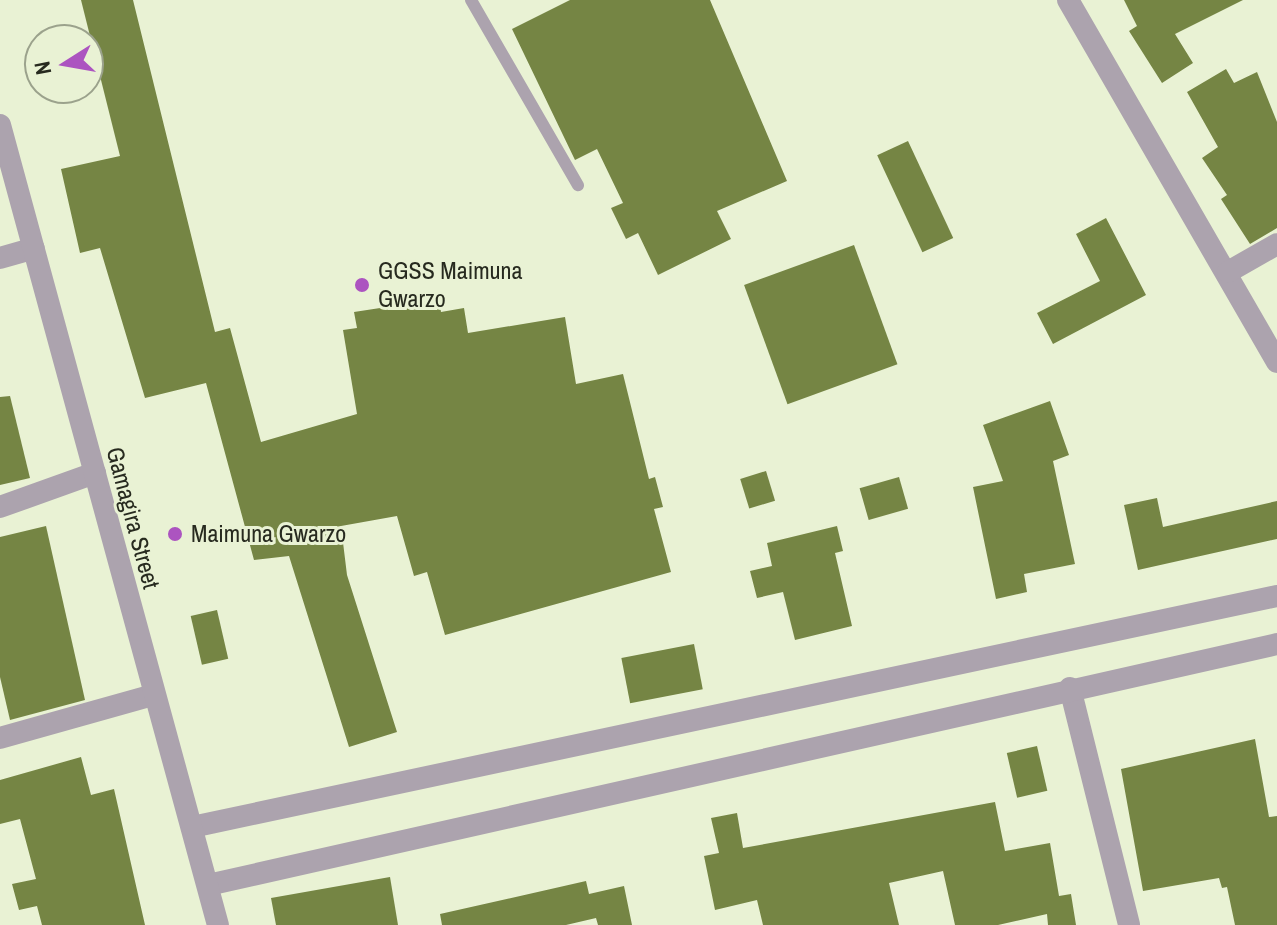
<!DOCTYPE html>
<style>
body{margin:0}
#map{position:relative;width:1277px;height:925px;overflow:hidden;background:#e9f2d4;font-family:"Archivo Narrow",sans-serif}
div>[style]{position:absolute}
.building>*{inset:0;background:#758544;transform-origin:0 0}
.service>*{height:12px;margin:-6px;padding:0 6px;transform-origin:6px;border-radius:6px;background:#aca3ae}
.minor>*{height:22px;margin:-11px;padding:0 11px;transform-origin:11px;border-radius:11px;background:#aca3ae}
.tertiary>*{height:22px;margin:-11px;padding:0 11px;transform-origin:11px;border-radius:11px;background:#aca3ae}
.dots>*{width:22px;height:22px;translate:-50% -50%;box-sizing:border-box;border:4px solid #e9f2d4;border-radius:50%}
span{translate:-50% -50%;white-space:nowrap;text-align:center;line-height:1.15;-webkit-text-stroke:6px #e9f2d4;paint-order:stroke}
.poi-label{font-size:24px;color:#272a1f}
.left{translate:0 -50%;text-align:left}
.street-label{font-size:24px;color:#272a1f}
.north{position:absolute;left:24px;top:24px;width:80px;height:80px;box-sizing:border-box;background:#e9f2d4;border:2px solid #9ba28c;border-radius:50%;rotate:259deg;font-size:22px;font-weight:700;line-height:32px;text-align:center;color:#272a1f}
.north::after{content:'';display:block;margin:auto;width:28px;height:36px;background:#ac54c0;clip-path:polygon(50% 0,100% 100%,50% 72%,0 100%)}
</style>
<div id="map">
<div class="building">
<div style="clip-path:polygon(81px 0,133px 0,215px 332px,230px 328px,261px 442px,357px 414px,343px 330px,357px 328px,354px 312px,439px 299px,441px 312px,464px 308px,468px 333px,565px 317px,576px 384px,623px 374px,649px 479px,655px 477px,663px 507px,654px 509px,671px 572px,445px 635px,427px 572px,414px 576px,397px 516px,341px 526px,347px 575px,397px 732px,349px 747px,289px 556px,254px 560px,206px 383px,145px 398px,100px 248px,80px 253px,61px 169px,120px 156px)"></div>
<div style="clip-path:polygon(570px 0,710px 0,787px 181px,717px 211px,731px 239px,658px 275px,638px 233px,626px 239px,611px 208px,623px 203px,597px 149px,575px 160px,512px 29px)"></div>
<div style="clip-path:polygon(1124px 0,1243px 0,1175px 34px,1193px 63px,1162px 83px,1129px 31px,1137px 26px)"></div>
<div style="clip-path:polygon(1226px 69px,1234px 83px,1257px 72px,1277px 122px,1277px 228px,1250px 244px,1221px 199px,1227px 195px,1202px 158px,1218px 147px,1187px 92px)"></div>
<div style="left:908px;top:141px;width:107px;height:34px;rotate:65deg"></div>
<div style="clip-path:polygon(1106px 218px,1146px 295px,1053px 344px,1037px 313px,1100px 281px,1076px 234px)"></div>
<div style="left:854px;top:245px;width:127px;height:117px;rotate:70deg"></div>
<div style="clip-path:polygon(10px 396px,30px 478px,0 485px,0 397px)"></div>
<div style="clip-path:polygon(1050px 401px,1069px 455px,1053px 461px,1075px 564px,1024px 574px,1027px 592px,996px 599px,973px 487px,1003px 481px,983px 425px)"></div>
<div style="left:766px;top:471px;width:31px;height:27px;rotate:73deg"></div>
<div style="left:899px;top:477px;width:33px;height:41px;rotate:74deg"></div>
<div style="clip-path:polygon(1157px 498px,1163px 527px,1277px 501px,1277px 539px,1138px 570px,1124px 505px)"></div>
<div style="clip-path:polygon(46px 526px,85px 700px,10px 720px,0 677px,0 537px)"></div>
<div style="clip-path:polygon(837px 526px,843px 551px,835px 553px,852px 626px,795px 640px,783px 592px,757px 598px,750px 571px,772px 566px,767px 543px)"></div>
<div style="left:217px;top:610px;width:50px;height:27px;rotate:77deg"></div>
<div style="left:694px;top:644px;width:46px;height:74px;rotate:79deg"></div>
<div style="clip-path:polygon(1255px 739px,1269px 817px,1277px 816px,1277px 925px,1235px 925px,1227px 887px,1222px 888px,1219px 878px,1143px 891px,1121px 769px)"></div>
<div style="left:1037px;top:746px;width:46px;height:31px;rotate:77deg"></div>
<div style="clip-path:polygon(81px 757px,91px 795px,114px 789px,145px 925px,42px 925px,37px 906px,19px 910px,12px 884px,36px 879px,20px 819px,0 824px,0 780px)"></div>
<div style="clip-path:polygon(995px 802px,1005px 851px,1050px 843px,1059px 896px,1071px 894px,1076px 925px,1048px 925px,1047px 914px,998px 925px,955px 925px,943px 871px,889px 883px,899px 925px,763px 925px,757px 900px,715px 910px,704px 856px,719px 853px,711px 818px,737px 813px,743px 848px)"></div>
<div style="clip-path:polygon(390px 877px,398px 925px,276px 925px,271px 898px)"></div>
<div style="clip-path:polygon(586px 881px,589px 894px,624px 886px,632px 925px,598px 925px,596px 918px,566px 925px,442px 925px,440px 914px)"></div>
</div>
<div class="service">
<div style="left:471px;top:0;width:214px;rotate:60deg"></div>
</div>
<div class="minor">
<div style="left:1068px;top:0;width:418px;rotate:60deg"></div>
<div style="left:0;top:258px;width:35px;rotate:-16deg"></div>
<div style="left:1228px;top:272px;width:56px;rotate:-29.7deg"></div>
<div style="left:0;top:507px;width:101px;rotate:-19.7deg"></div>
<div style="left:1070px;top:688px;width:244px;rotate:76deg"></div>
<div style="left:0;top:738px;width:159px;rotate:-15.7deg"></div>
<div style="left:192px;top:827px;width:1109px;rotate:-12.02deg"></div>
<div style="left:208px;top:885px;width:1096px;rotate:-12.7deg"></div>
</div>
<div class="tertiary">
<div style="left:0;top:125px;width:829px;rotate:74.76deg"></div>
</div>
<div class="dots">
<div style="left:362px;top:285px;background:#ac54c0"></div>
<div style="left:175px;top:534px;background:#ac54c0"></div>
</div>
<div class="poi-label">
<span class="left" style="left:378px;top:285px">GGSS Maimuna<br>Gwarzo</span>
<span class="left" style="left:191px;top:534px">Maimuna Gwarzo</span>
</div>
<div class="street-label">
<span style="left:133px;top:518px;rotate:75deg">Gamagira Street</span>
</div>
<div class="north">N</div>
</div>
